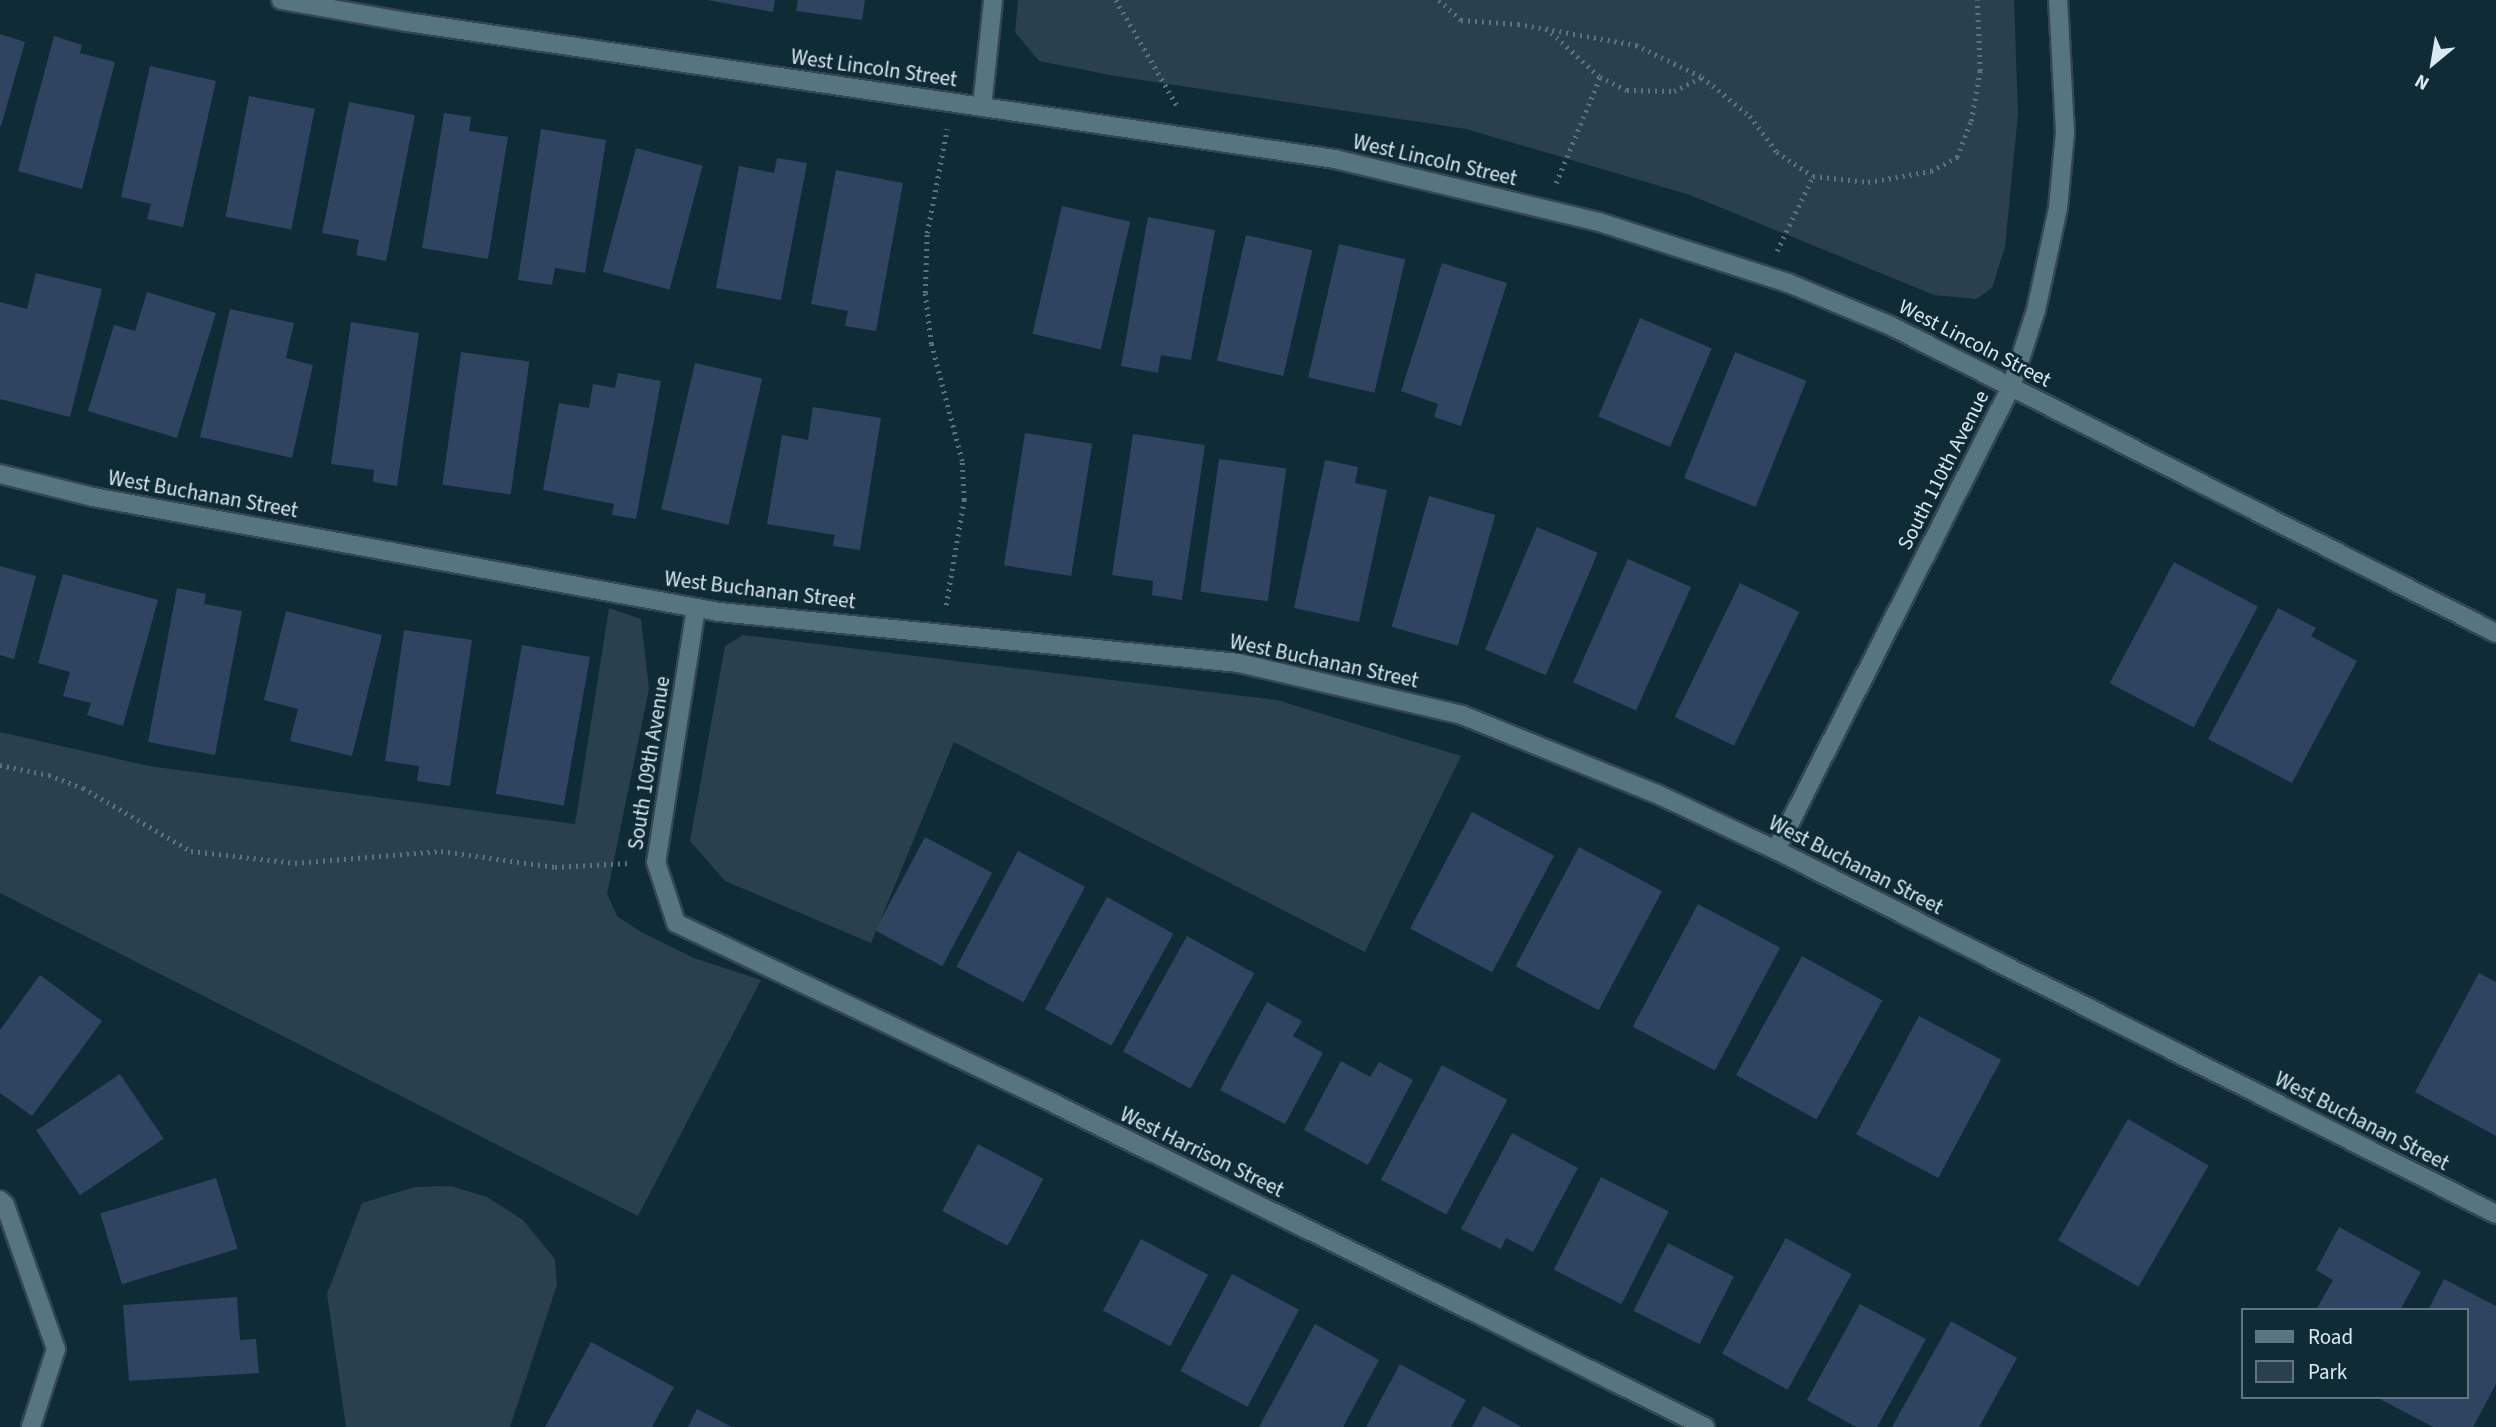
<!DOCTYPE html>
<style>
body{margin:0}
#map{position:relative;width:2496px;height:1427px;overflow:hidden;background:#0f2b36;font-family:"Source Sans 3",sans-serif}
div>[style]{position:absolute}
.green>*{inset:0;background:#28414c}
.building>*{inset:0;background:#2f4460;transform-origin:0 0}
.path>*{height:4.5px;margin-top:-2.25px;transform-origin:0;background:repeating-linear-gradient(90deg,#5c737d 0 2px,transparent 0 7px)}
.roads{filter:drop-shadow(2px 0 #344650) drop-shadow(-2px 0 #344650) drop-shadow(0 2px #344650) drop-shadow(0 -2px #344650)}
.street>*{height:18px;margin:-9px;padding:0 9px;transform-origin:9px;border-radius:9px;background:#577481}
span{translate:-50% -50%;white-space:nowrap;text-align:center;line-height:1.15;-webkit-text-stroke:6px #0f2b36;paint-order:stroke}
.street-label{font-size:21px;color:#d9e9f1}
.legend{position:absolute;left:2241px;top:1308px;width:228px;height:91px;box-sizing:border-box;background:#0f2b36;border:2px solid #607781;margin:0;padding:9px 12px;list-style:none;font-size:21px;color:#d9e9f1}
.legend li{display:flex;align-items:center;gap:14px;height:35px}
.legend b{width:35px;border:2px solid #607781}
.north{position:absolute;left:2398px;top:28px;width:70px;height:70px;-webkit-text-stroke:5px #0f2b36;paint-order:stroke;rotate:210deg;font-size:19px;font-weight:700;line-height:28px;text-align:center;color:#d9e9f1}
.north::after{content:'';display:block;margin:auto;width:24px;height:32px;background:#d9e9f1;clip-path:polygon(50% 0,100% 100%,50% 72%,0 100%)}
</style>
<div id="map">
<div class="green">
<div style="clip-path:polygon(1018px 0,2014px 0,2018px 114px,2005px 247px,1992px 288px,1976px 299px,1934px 295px,1690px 195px,1466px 129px,1115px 76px,1039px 61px,1015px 32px)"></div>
<div style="clip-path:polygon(609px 608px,641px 619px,649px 689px,607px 894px,617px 916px,641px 932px,694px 958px,761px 980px,638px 1216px,0 893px,0 732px,149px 766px,575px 824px)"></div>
<div style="clip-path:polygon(743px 635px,1277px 700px,1461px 756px,1365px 952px,954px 742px,871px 943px,725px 881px,690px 841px,725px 646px)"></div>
<div style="clip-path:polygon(451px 1186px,487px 1197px,523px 1220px,555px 1259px,557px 1285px,510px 1427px,346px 1427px,327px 1294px,362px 1203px,415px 1187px)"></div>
</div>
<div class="building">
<div style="clip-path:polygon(707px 0,775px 0,773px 12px)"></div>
<div style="clip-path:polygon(798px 0,865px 0,862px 20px,796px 11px)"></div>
<div style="clip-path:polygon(0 34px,25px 42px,1px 126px,0 126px)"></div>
<div style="clip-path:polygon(54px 36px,82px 45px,80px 53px,115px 62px,82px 189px,18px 171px)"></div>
<div style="clip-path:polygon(150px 66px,216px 81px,183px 227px,147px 219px,151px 204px,121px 197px)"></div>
<div style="left:249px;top:96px;width:67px;height:123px;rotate:11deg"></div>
<div style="clip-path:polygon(349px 102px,415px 115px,386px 261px,356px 255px,359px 240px,322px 233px)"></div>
<div style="clip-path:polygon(444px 113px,471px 117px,469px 131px,508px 137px,488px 259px,422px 248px)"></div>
<div style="clip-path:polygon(541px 129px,606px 140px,585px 273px,555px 268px,552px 285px,518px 280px)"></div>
<div style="left:636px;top:148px;width:69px;height:128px;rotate:15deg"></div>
<div style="clip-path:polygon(777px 158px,807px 163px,781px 300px,716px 288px,739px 166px,774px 173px)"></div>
<div style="clip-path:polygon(836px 170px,903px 183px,876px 331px,845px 326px,848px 311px,811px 304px)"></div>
<div style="left:1062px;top:206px;width:70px;height:131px;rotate:13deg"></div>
<div style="clip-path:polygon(1148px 217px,1215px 230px,1191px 360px,1161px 355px,1158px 373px,1121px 366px)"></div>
<div style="left:1246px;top:235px;width:68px;height:129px;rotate:13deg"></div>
<div style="left:1339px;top:244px;width:68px;height:137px;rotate:13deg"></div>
<div style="clip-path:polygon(1442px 263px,1507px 283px,1461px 426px,1434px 417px,1438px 404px,1401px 391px)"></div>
<div style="clip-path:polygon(36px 273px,102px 289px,70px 417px,0 399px,0 302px,27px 309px)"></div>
<div style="clip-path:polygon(147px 292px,216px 313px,177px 438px,88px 411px,114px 325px,135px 331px)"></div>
<div style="clip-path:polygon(230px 309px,294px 323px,286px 358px,313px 365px,292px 458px,200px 437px)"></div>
<div style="left:1640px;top:318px;width:78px;height:107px;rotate:23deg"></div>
<div style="clip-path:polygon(351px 322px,419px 333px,397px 486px,373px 482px,374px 470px,331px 464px)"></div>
<div style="left:461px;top:352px;width:69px;height:134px;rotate:8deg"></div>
<div style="left:1735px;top:352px;width:77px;height:136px;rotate:22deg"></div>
<div style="left:695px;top:363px;width:69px;height:150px;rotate:13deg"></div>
<div style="clip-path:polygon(618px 373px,661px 381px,636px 519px,612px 515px,614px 504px,543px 490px,559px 403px,589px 408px,593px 384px,615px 388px)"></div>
<div style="clip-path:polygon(813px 407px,881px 418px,860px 550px,833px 546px,835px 535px,767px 524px,782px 435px,808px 440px)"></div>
<div style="left:1025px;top:433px;width:68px;height:134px;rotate:9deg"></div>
<div style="clip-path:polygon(1133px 434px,1205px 445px,1182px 600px,1152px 595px,1153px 581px,1112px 575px)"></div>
<div style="left:1219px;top:459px;width:68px;height:134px;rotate:8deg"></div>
<div style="clip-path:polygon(1325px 460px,1358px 467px,1355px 483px,1387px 490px,1359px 622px,1294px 608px)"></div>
<div style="left:1429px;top:496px;width:69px;height:136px;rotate:16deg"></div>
<div style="left:1537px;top:527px;width:66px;height:133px;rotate:23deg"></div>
<div style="left:1628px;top:559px;width:69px;height:135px;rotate:24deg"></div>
<div style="left:2174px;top:562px;width:95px;height:137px;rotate:28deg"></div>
<div style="clip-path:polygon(0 566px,36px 576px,14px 659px,0 655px)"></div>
<div style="clip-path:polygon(63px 574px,158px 600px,123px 726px,87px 715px,91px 703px,63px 696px,70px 672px,38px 663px)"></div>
<div style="left:1740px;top:583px;width:66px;height:149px;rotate:26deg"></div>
<div style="clip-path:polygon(177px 588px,206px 594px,204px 604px,242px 611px,215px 755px,148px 742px)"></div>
<div style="clip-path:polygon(2278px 608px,2316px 628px,2311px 636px,2357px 661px,2292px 783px,2208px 739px)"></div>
<div style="clip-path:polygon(286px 611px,382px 635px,352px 756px,290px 741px,298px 709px,264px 700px)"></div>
<div style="clip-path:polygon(404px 630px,472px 640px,450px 786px,417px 781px,419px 766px,385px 761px)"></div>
<div style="left:522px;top:645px;width:69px;height:151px;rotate:10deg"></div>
<div style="left:1472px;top:812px;width:93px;height:132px;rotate:28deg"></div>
<div style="left:925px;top:837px;width:76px;height:106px;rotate:28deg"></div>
<div style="left:1579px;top:847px;width:94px;height:135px;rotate:28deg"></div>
<div style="left:1018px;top:851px;width:76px;height:131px;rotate:28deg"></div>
<div style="left:1107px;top:897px;width:76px;height:128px;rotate:29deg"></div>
<div style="left:1698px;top:904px;width:93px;height:139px;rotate:28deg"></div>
<div style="left:1187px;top:936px;width:77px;height:132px;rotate:29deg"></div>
<div style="left:1802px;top:956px;width:92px;height:136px;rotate:29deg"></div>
<div style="clip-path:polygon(2479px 973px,2496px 982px,2496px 1136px,2415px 1092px)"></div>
<div style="clip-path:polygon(40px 975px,102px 1021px,32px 1116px,0 1093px,0 1030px)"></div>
<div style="clip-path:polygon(1267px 1002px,1302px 1021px,1293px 1036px,1323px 1053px,1285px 1124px,1220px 1090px)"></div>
<div style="left:1919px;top:1016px;width:93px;height:134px;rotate:28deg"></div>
<div style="clip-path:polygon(1341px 1061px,1370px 1077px,1379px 1062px,1413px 1080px,1368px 1165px,1304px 1130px)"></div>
<div style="left:1442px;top:1065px;width:74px;height:130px;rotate:28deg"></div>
<div style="left:120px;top:1074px;width:78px;height:101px;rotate:56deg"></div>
<div style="left:2128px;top:1119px;width:93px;height:140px;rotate:30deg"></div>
<div style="clip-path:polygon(1512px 1133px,1578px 1168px,1533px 1252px,1506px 1238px,1501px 1249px,1461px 1229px)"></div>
<div style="left:978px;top:1144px;width:74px;height:76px;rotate:28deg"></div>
<div style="left:1601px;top:1177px;width:76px;height:104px;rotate:27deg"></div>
<div style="left:216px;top:1178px;width:74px;height:121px;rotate:73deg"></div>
<div style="clip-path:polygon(2339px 1227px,2421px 1272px,2400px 1310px,2316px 1310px,2333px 1280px,2316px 1270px)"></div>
<div style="left:1786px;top:1238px;width:75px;height:132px;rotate:29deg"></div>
<div style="left:1141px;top:1239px;width:76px;height:81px;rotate:28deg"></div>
<div style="left:1668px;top:1243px;width:74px;height:76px;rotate:27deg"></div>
<div style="left:1232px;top:1274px;width:76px;height:110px;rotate:28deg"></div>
<div style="clip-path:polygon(2444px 1279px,2496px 1306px,2496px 1384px,2473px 1427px,2433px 1427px,2380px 1399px,2466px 1397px,2466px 1310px,2428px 1310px)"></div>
<div style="clip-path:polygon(237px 1297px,240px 1340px,256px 1339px,259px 1373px,129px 1381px,123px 1305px)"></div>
<div style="clip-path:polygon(1860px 1304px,1926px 1339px,1877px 1427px,1856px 1427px,1807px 1400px)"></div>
<div style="clip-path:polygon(1951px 1321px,2017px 1358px,1979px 1427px,1892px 1427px)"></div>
<div style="clip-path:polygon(1315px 1324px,1379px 1360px,1343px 1427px,1259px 1427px)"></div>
<div style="clip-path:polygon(591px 1342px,674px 1387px,652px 1427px,545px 1427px)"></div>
<div style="clip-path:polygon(1400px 1364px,1466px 1400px,1451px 1427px,1366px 1427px)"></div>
<div style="clip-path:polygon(1483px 1406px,1522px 1427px,1472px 1427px)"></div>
<div style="clip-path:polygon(697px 1409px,732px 1427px,688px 1427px)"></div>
</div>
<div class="path">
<div style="left:1116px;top:0;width:124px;rotate:59.9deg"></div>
<div style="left:1439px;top:0;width:30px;rotate:42deg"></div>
<div style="left:1461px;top:20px;width:57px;rotate:4deg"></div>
<div style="left:1518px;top:24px;width:120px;rotate:10.1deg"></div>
<div style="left:1636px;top:45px;width:73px;rotate:25.9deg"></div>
<div style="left:1702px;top:77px;width:62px;rotate:39.1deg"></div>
<div style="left:1750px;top:116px;width:45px;rotate:53.1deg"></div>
<div style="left:1777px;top:152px;width:43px;rotate:33.7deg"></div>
<div style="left:1813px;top:176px;width:55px;rotate:6.2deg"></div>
<div style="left:1868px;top:182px;width:64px;rotate:-9.9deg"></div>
<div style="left:1931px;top:171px;width:30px;rotate:-28deg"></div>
<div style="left:1957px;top:157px;width:39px;rotate:-69deg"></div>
<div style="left:1971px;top:121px;width:51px;rotate:-79.8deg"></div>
<div style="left:1980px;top:71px;width:71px;rotate:-92.4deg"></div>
<div style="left:1546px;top:28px;width:73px;rotate:42.2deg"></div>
<div style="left:1600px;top:77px;width:30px;rotate:26deg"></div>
<div style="left:1627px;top:90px;width:47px;rotate:1.2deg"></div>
<div style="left:1674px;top:91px;width:30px;rotate:-26deg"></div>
<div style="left:1556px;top:183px;width:115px;rotate:-67.5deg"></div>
<div style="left:1777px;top:251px;width:83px;rotate:-64.4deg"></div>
<div style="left:946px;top:605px;width:107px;rotate:-80.3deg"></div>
<div style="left:964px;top:500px;width:39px;rotate:-93deg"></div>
<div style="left:962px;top:461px;width:121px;rotate:-104.8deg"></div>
<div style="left:931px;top:344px;width:51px;rotate:-96.7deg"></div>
<div style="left:925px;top:293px;width:60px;rotate:-88.1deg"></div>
<div style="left:927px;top:233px;width:106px;rotate:-79.1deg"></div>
<div style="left:0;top:765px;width:50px;rotate:11.5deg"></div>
<div style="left:49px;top:775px;width:36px;rotate:21deg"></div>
<div style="left:83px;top:788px;width:125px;rotate:30.3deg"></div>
<div style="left:191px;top:851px;width:105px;rotate:6.6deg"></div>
<div style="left:295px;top:863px;width:146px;rotate:-4.7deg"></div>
<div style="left:441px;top:851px;width:115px;rotate:8deg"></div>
<div style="left:555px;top:867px;width:72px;rotate:-3.2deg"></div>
</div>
<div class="roads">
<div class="street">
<div style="left:281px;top:0;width:128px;rotate:9.9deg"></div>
<div style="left:407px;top:22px;width:938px;rotate:8.4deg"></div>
<div style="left:1335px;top:159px;width:271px;rotate:13.4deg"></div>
<div style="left:1599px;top:222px;width:199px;rotate:17.9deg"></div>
<div style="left:1788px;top:283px;width:109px;rotate:22.6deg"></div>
<div style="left:1889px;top:325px;width:681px;rotate:26.9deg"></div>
<div style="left:982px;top:107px;width:108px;rotate:-84.1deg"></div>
<div style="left:0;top:474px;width:96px;rotate:13.9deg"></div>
<div style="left:93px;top:497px;width:636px;rotate:10.41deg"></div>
<div style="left:719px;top:612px;width:522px;rotate:5.6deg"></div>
<div style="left:1239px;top:663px;width:229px;rotate:13.1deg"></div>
<div style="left:1462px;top:715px;width:210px;rotate:22.1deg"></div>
<div style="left:1657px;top:794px;width:132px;rotate:25.2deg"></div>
<div style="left:1776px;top:850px;width:807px;rotate:26.82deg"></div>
<div style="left:696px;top:608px;width:257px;rotate:98.9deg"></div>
<div style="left:656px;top:862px;width:64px;rotate:71.8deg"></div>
<div style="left:676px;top:923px;width:420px;rotate:25.5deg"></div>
<div style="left:1055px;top:1104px;width:726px;rotate:26.42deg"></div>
<div style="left:1776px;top:850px;width:519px;rotate:-63.09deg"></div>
<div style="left:2011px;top:387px;width:81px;rotate:-72deg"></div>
<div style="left:2036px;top:310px;width:104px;rotate:-77.8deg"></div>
<div style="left:2058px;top:208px;width:76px;rotate:-84.7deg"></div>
<div style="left:2065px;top:132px;width:132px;rotate:-93deg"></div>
<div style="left:0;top:1200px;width:7px;rotate:45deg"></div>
<div style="left:5px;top:1205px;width:153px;rotate:70.5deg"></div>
<div style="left:56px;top:1349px;width:82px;rotate:107.8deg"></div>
</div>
</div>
<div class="street-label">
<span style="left:874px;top:68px;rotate:8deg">West Lincoln Street</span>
<span style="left:1435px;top:160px;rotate:13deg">West Lincoln Street</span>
<span style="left:1975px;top:343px;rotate:27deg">West Lincoln Street</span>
<span style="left:1943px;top:470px;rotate:-63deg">South 110th Avenue</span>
<span style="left:203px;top:494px;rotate:10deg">West Buchanan Street</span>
<span style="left:760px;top:590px;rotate:7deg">West Buchanan Street</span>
<span style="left:1324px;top:661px;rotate:12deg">West Buchanan Street</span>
<span style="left:649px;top:763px;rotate:-81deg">South 109th Avenue</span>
<span style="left:1856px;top:865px;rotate:27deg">West Buchanan Street</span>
<span style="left:2362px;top:1121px;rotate:27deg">West Buchanan Street</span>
<span style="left:1202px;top:1152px;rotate:26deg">West Harrison Street</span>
</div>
<ul class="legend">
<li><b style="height:9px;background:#577481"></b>Road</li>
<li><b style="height:19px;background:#28414c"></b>Park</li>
</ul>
<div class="north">N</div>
</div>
